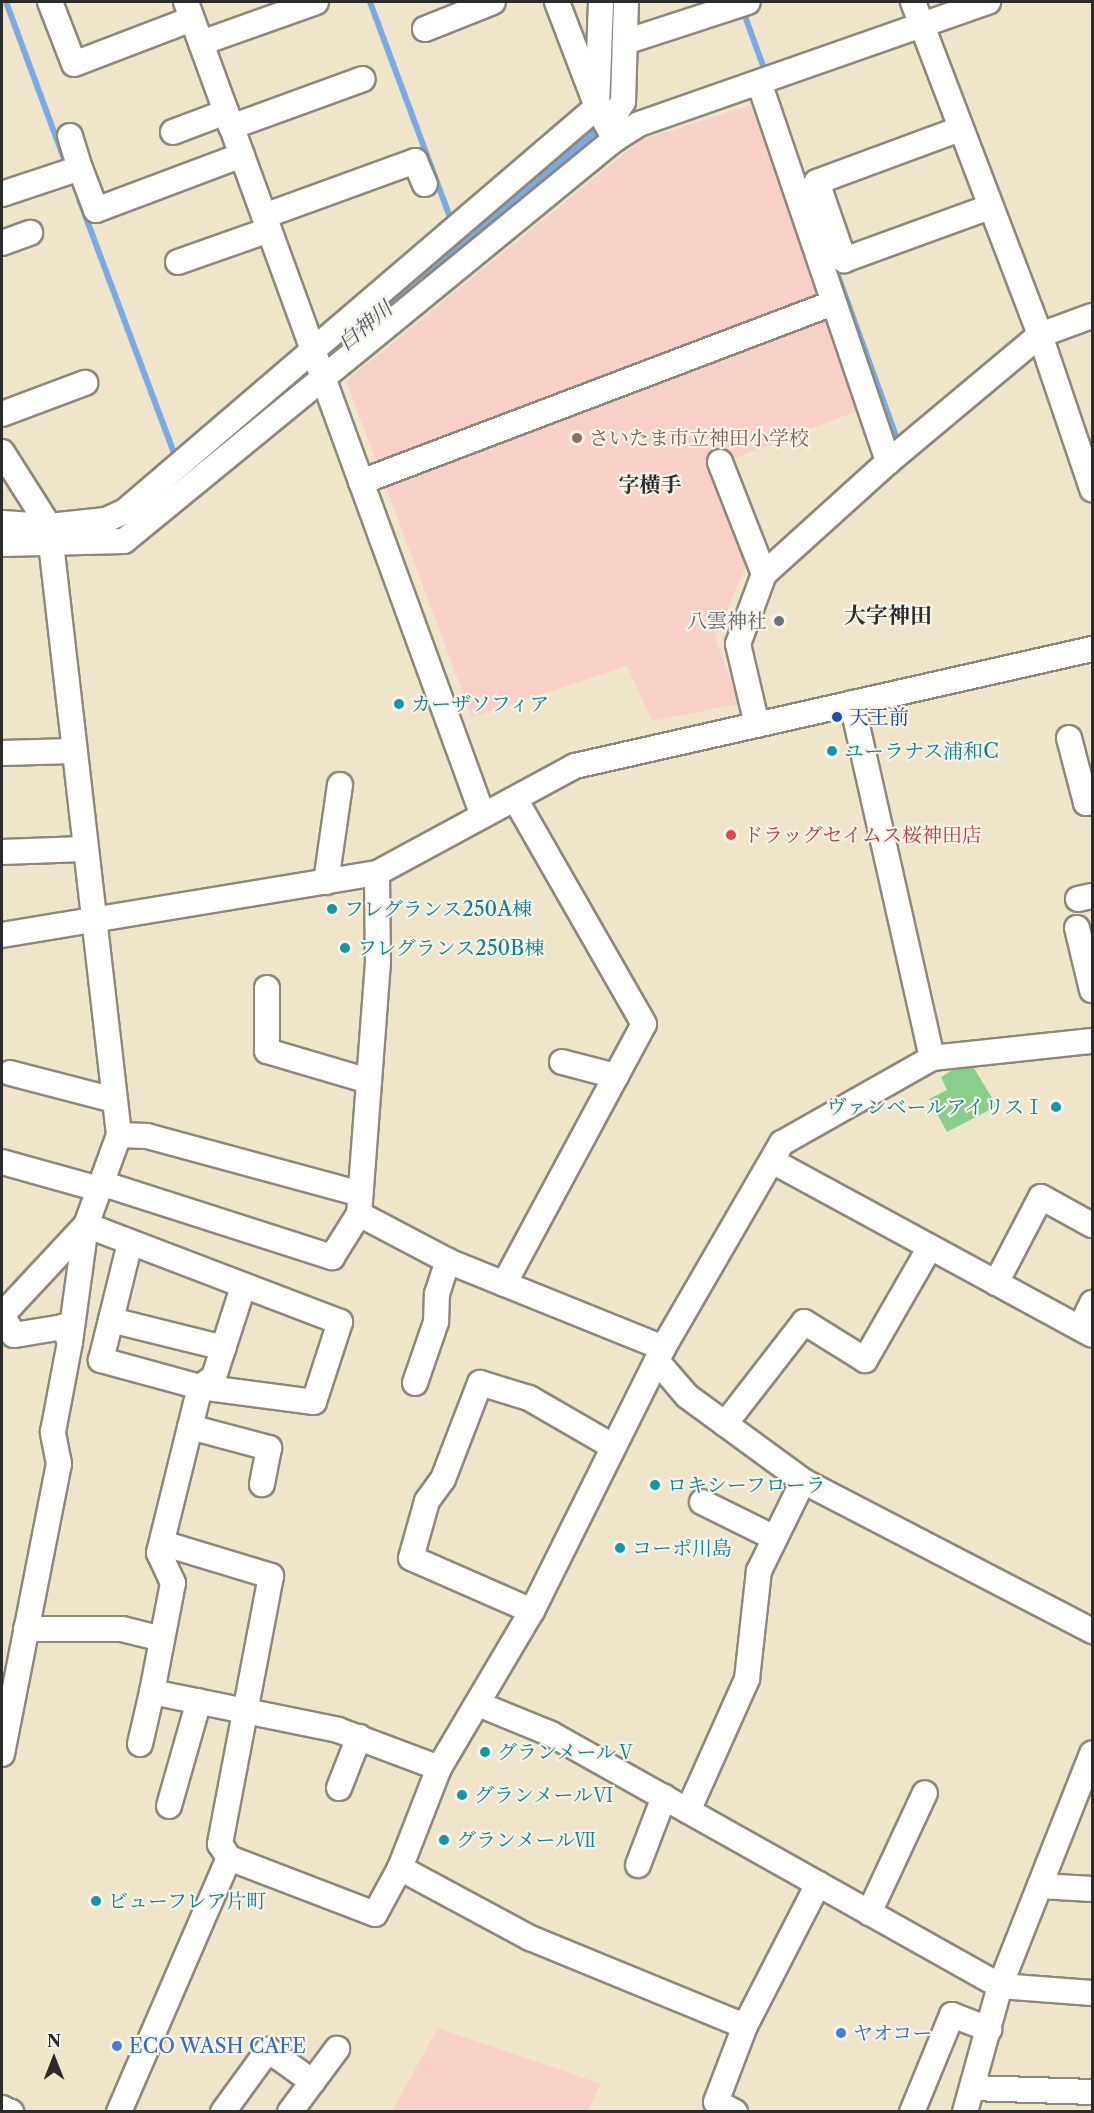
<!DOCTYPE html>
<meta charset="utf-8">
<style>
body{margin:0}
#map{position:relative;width:1094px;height:2113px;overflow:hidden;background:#efe5ca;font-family:"Libre Caslon Text","Noto Serif JP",serif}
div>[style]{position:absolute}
.built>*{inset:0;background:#f7d1c8}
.green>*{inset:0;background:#87cf8b}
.stream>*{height:6px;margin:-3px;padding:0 3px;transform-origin:3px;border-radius:3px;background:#7aa9e4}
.river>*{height:38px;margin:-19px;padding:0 19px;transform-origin:19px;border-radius:19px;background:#7aa9e4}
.roads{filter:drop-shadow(2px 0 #8d887a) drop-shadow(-2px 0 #8d887a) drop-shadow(0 2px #8d887a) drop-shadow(0 -2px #8d887a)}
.minor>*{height:24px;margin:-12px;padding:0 12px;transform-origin:12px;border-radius:12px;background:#fff}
.dots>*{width:16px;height:16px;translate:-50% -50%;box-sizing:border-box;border:3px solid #f7f3e8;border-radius:50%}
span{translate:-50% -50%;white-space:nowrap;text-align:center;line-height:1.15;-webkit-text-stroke:4.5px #f7f3e8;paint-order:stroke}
.education-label{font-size:20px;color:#785e54}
.left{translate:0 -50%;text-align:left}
.worship-label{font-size:20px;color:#5b616d}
.right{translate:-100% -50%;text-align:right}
.culture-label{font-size:20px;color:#0d838f}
.transit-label{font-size:20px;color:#164399}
.health-label{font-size:20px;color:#be3a42}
.shop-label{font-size:20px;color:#366cbe}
.water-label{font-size:21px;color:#47576c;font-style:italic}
.neighbourhood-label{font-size:21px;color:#2b2b2b;font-weight:700}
.quarter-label{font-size:22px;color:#2b2b2b;font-weight:700}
.frame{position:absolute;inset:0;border:3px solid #2b2b2b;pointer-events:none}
.north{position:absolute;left:24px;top:2029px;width:60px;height:60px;-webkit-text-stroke:4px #f7f3e8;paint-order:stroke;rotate:0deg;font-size:16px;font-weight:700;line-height:24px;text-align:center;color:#2b2b2b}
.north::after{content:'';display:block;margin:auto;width:21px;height:27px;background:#2b2b2b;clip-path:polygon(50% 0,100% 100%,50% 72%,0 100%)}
</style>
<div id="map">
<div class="built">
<div style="clip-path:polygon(751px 105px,857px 411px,714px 466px,748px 562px,715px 637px,739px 704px,652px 721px,627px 666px,472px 717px,346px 381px,641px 140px)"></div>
<div style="clip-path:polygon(438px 2028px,601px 2084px,587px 2111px,392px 2111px)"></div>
</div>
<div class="green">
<div style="clip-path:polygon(969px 1060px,997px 1106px,947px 1132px,929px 1099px,947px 1090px,941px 1077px)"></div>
</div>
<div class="stream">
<div style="left:6px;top:2px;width:176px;rotate:69.7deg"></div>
<div style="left:370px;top:2px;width:236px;rotate:69.6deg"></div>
<div style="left:742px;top:8px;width:70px;rotate:70deg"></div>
<div style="left:79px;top:199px;width:278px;rotate:69.5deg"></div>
<div style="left:457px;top:236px;width:12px;rotate:70deg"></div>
<div style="left:833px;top:262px;width:191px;rotate:70.1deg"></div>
</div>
<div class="river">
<div style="left:236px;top:430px;width:455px;rotate:-39.4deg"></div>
<div style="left:588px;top:141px;width:33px;rotate:-52deg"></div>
<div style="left:608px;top:115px;width:113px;rotate:-87.5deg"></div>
</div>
<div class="roads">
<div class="minor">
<div style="left:50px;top:2px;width:66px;rotate:68.8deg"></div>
<div style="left:74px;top:64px;width:126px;rotate:-20.9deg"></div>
<div style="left:186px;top:2px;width:866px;rotate:69.95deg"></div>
<div style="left:557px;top:2px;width:112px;rotate:69.1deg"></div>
<div style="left:597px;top:107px;width:37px;rotate:61deg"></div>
<div style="left:913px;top:2px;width:356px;rotate:69.1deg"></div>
<div style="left:1040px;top:335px;width:163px;rotate:71.3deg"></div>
<div style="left:425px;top:29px;width:73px;rotate:-21.7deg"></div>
<div style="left:625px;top:42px;width:129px;rotate:-18deg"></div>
<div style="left:201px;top:43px;width:122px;rotate:-19.6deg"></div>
<div style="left:760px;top:85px;width:398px;rotate:71.2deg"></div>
<div style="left:609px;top:124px;width:26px;rotate:-58deg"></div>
<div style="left:623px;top:102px;width:100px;rotate:-88.3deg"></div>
<div style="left:231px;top:127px;width:140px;rotate:-20deg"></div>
<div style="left:960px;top:129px;width:153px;rotate:159.7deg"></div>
<div style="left:817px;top:182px;width:83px;rotate:70.9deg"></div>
<div style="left:844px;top:260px;width:155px;rotate:-20deg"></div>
<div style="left:173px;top:132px;width:57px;rotate:-20.7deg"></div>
<div style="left:70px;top:136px;width:34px;rotate:73deg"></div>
<div style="left:2px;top:194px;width:82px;rotate:-18.4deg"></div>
<div style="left:80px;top:168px;width:45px;rotate:69.1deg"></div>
<div style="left:96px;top:210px;width:156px;rotate:-20.6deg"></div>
<div style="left:264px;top:216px;width:161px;rotate:-20deg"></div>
<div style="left:415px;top:161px;width:25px;rotate:67deg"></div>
<div style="left:2px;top:243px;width:30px;rotate:-20deg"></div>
<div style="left:178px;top:262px;width:96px;rotate:-19.4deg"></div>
<div style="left:2px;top:414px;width:89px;rotate:-20.5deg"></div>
<div style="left:2px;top:452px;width:88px;rotate:57.6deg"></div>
<div style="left:49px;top:526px;width:613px;rotate:83.44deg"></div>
<div style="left:119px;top:1135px;width:96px;rotate:110.1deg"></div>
<div style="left:86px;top:1225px;width:123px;rotate:133deg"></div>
<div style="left:720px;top:462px;width:120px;rotate:68.6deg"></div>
<div style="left:361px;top:482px;width:505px;rotate:-20.77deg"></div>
<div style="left:2px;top:523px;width:47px;rotate:3.7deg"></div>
<div style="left:49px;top:526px;width:57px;rotate:-6deg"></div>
<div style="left:106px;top:520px;width:21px;rotate:-25deg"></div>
<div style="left:125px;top:511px;width:621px;rotate:-40.56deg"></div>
<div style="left:597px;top:107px;width:105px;rotate:-87.8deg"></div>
<div style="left:2px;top:544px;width:122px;rotate:-1.4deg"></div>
<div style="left:124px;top:541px;width:635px;rotate:-39.31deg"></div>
<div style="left:615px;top:139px;width:28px;rotate:-32deg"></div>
<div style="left:639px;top:124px;width:370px;rotate:-19.3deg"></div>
<div style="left:852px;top:703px;width:364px;rotate:77.3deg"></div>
<div style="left:757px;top:725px;width:83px;rotate:-103.2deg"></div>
<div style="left:738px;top:644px;width:75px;rotate:-69.6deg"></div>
<div style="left:764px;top:574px;width:167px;rotate:-42.1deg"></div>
<div style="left:888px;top:462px;width:198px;rotate:-39.9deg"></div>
<div style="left:1040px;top:335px;width:55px;rotate:-20.1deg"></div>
<div style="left:1069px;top:738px;width:67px;rotate:75.3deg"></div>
<div style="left:1086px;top:803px;width:6px;rotate:-9deg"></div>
<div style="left:2px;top:753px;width:72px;rotate:-1.6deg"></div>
<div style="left:2px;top:852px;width:82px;rotate:-2.1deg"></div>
<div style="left:377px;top:873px;width:89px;rotate:89.4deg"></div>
<div style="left:378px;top:962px;width:253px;rotate:94.3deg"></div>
<div style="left:359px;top:1214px;width:101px;rotate:27.8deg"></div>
<div style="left:448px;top:1261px;width:232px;rotate:22deg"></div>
<div style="left:326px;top:882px;width:98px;rotate:-81.8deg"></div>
<div style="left:1078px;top:899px;width:14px;rotate:-12deg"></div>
<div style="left:1077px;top:928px;width:64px;rotate:76.4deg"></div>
<div style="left:2px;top:935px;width:380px;rotate:-9.4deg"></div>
<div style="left:377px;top:873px;width:225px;rotate:-28.4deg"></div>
<div style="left:575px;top:766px;width:530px;rotate:-12.75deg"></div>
<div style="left:267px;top:988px;width:63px;rotate:90deg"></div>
<div style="left:267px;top:1051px;width:106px;rotate:16.4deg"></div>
<div style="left:562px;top:1062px;width:56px;rotate:14.5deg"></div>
<div style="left:10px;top:1073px;width:107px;rotate:14.6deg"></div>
<div style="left:119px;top:1135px;width:28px;rotate:2deg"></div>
<div style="left:147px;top:1136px;width:221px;rotate:15.2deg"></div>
<div style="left:772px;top:1161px;width:364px;rotate:28.5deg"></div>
<div style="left:2px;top:1162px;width:101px;rotate:15.6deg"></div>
<div style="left:101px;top:1183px;width:243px;rotate:17.8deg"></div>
<div style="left:332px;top:1257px;width:51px;rotate:-57.9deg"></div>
<div style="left:996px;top:1283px;width:97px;rotate:-62.4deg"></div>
<div style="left:1041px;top:1197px;width:58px;rotate:28.8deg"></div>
<div style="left:504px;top:1284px;width:295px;rotate:-61.7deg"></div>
<div style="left:644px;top:1024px;width:259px;rotate:-119.8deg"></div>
<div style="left:243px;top:1287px;width:95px;rotate:107.9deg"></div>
<div style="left:214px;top:1377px;width:17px;rotate:144deg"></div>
<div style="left:200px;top:1387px;width:171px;rotate:103.9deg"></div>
<div style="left:159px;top:1553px;width:33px;rotate:65deg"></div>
<div style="left:173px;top:1583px;width:111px;rotate:100.9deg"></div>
<div style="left:152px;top:1692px;width:190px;rotate:11.5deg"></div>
<div style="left:338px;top:1730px;width:108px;rotate:20.6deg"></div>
<div style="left:111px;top:1320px;width:116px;rotate:13.9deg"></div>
<div style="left:1080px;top:1328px;width:28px;rotate:-64deg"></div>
<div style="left:70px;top:1342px;width:118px;rotate:-82.2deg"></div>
<div style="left:86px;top:1225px;width:272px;rotate:20.9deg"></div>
<div style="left:340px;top:1322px;width:84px;rotate:108deg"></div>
<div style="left:314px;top:1402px;width:115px;rotate:-172.5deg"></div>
<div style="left:200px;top:1387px;width:103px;rotate:-164.7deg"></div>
<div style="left:101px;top:1360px;width:121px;rotate:-76.1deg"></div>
<div style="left:657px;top:1361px;width:46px;rotate:49.4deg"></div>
<div style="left:687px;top:1396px;width:144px;rotate:36.2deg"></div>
<div style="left:803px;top:1481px;width:326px;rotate:27.4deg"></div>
<div style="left:415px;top:1383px;width:65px;rotate:-71deg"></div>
<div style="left:436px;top:1322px;width:28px;rotate:-88deg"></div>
<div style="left:437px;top:1294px;width:35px;rotate:-72deg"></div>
<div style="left:725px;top:1424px;width:129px;rotate:-52.2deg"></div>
<div style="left:804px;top:1322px;width:72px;rotate:31.9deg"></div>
<div style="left:865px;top:1360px;width:130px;rotate:-60.1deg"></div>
<div style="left:190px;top:1427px;width:82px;rotate:14.9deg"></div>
<div style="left:269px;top:1448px;width:37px;rotate:101deg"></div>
<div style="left:702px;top:1502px;width:81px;rotate:26.3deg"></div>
<div style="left:162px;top:1543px;width:114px;rotate:16.8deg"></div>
<div style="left:271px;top:1576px;width:273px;rotate:100.8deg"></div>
<div style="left:220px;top:1844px;width:17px;rotate:57deg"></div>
<div style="left:532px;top:1611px;width:132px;rotate:-156.3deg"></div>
<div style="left:411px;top:1558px;width:59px;rotate:-74.3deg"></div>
<div style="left:427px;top:1501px;width:27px;rotate:-54deg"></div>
<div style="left:443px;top:1479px;width:103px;rotate:-68.9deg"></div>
<div style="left:480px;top:1383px;width:51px;rotate:17deg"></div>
<div style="left:529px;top:1398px;width:96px;rotate:30deg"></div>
<div style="left:26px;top:1629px;width:96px"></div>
<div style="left:122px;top:1629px;width:41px;rotate:14deg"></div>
<div style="left:478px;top:1704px;width:79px;rotate:22.3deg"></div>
<div style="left:551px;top:1734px;width:515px;rotate:29.3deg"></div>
<div style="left:1000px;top:1986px;width:92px;rotate:4.4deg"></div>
<div style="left:140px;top:1744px;width:53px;rotate:-77deg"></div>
<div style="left:2px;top:1754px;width:296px;rotate:-78.9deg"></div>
<div style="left:59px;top:1464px;width:33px;rotate:-101deg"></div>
<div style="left:53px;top:1432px;width:92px;rotate:-79.3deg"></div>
<div style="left:70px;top:1342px;width:17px;rotate:-115deg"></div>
<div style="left:63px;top:1327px;width:50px;rotate:170.7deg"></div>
<div style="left:14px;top:1335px;width:23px;rotate:-121deg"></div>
<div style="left:339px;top:1788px;width:55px;rotate:-68.6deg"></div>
<div style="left:169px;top:1806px;width:109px;rotate:-74.1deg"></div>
<div style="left:688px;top:1811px;width:145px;rotate:-65.9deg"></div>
<div style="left:747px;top:1679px;width:109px;rotate:-83.7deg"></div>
<div style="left:759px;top:1571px;width:100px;rotate:-63.9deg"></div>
<div style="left:638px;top:1865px;width:73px;rotate:-69.1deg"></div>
<div style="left:400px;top:1868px;width:148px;rotate:28.3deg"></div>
<div style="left:530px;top:1938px;width:232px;rotate:22.3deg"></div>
<div style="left:1040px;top:1886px;width:52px;rotate:3.3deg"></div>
<div style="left:869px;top:1913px;width:132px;rotate:-65deg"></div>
<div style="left:972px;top:2088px;width:120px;rotate:1.9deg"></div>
<div style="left:2px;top:2108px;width:10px;rotate:24deg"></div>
<div style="left:119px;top:2112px;width:277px;rotate:-66.6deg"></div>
<div style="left:229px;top:1858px;width:156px;rotate:21deg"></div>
<div style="left:375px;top:1914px;width:52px;rotate:-61.5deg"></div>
<div style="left:400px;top:1868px;width:107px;rotate:-68.7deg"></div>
<div style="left:439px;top:1768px;width:182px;rotate:-59.4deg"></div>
<div style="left:532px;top:1611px;width:294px;rotate:-63.5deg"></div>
<div style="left:663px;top:1348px;width:237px;rotate:-59.9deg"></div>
<div style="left:782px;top:1143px;width:172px;rotate:-29.5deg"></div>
<div style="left:932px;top:1058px;width:161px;rotate:-6.1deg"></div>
<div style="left:223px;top:2112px;width:77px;rotate:-54deg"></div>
<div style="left:268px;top:2050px;width:55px;rotate:35.4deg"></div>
<div style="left:290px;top:2112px;width:79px;rotate:-53.3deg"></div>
<div style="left:735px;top:2112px;width:21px;rotate:-152deg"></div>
<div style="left:716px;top:2102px;width:81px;rotate:-69.1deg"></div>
<div style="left:745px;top:2026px;width:160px;rotate:-62.8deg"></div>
<div style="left:912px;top:2112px;width:105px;rotate:-67.6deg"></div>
<div style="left:952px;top:2015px;width:40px;rotate:21deg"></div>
<div style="left:965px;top:2112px;width:131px;rotate:-74.5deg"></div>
<div style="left:1000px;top:1986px;width:250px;rotate:-68.4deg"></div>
</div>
</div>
<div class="dots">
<div style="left:577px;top:438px;background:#8d6e63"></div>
<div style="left:779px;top:621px;background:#6b7280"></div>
<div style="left:399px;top:704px;background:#0f9aa8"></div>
<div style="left:837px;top:717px;background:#1a4fb4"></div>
<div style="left:832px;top:751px;background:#0f9aa8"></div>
<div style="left:731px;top:835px;background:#e0444e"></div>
<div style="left:332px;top:909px;background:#0f9aa8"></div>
<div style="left:345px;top:948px;background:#0f9aa8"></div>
<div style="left:1056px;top:1107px;background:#0f9aa8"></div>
<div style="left:655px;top:1485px;background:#0f9aa8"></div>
<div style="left:620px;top:1548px;background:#0f9aa8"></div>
<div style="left:485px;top:1752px;background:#0f9aa8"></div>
<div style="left:462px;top:1795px;background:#0f9aa8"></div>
<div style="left:444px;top:1840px;background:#0f9aa8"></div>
<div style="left:96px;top:1901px;background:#0f9aa8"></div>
<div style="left:841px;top:2033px;background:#3f7fe0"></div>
<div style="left:117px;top:2046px;background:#3f7fe0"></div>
</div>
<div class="education-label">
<span class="left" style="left:589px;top:438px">さいたま市立神田小学校</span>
</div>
<div class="worship-label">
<span class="right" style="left:767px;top:621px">八雲神社</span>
</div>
<div class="culture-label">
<span class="left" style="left:411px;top:704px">カーザソフィア</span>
<span class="left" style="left:844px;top:751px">ユーラナス浦和C</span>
<span class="left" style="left:344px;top:909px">フレグランス250A棟</span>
<span class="left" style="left:357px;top:948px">フレグランス250B棟</span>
<span class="right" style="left:1044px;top:1107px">ヴァンベールアイリスⅠ</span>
<span class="left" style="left:667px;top:1485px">ロキシーフローラ</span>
<span class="left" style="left:632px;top:1548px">コーポ川島</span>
<span class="left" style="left:497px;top:1752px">グランメールⅤ</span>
<span class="left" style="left:474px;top:1795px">グランメールⅥ</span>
<span class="left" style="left:456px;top:1840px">グランメールⅦ</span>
<span class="left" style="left:108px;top:1901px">ビューフレア片町</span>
</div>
<div class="transit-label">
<span class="left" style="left:849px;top:717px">天王前</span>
</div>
<div class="health-label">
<span class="left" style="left:743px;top:835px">ドラッグセイムス桜神田店</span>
</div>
<div class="shop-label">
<span class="left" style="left:853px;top:2033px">ヤオコー</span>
<span class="left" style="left:129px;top:2046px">ECO WASH CAFE</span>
</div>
<div class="water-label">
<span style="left:365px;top:326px;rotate:-40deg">白神川</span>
</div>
<div class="neighbourhood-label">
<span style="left:650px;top:485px">字横手</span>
</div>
<div class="quarter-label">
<span style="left:888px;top:616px">大字神田</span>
</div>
<div class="frame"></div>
<div class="north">N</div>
</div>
